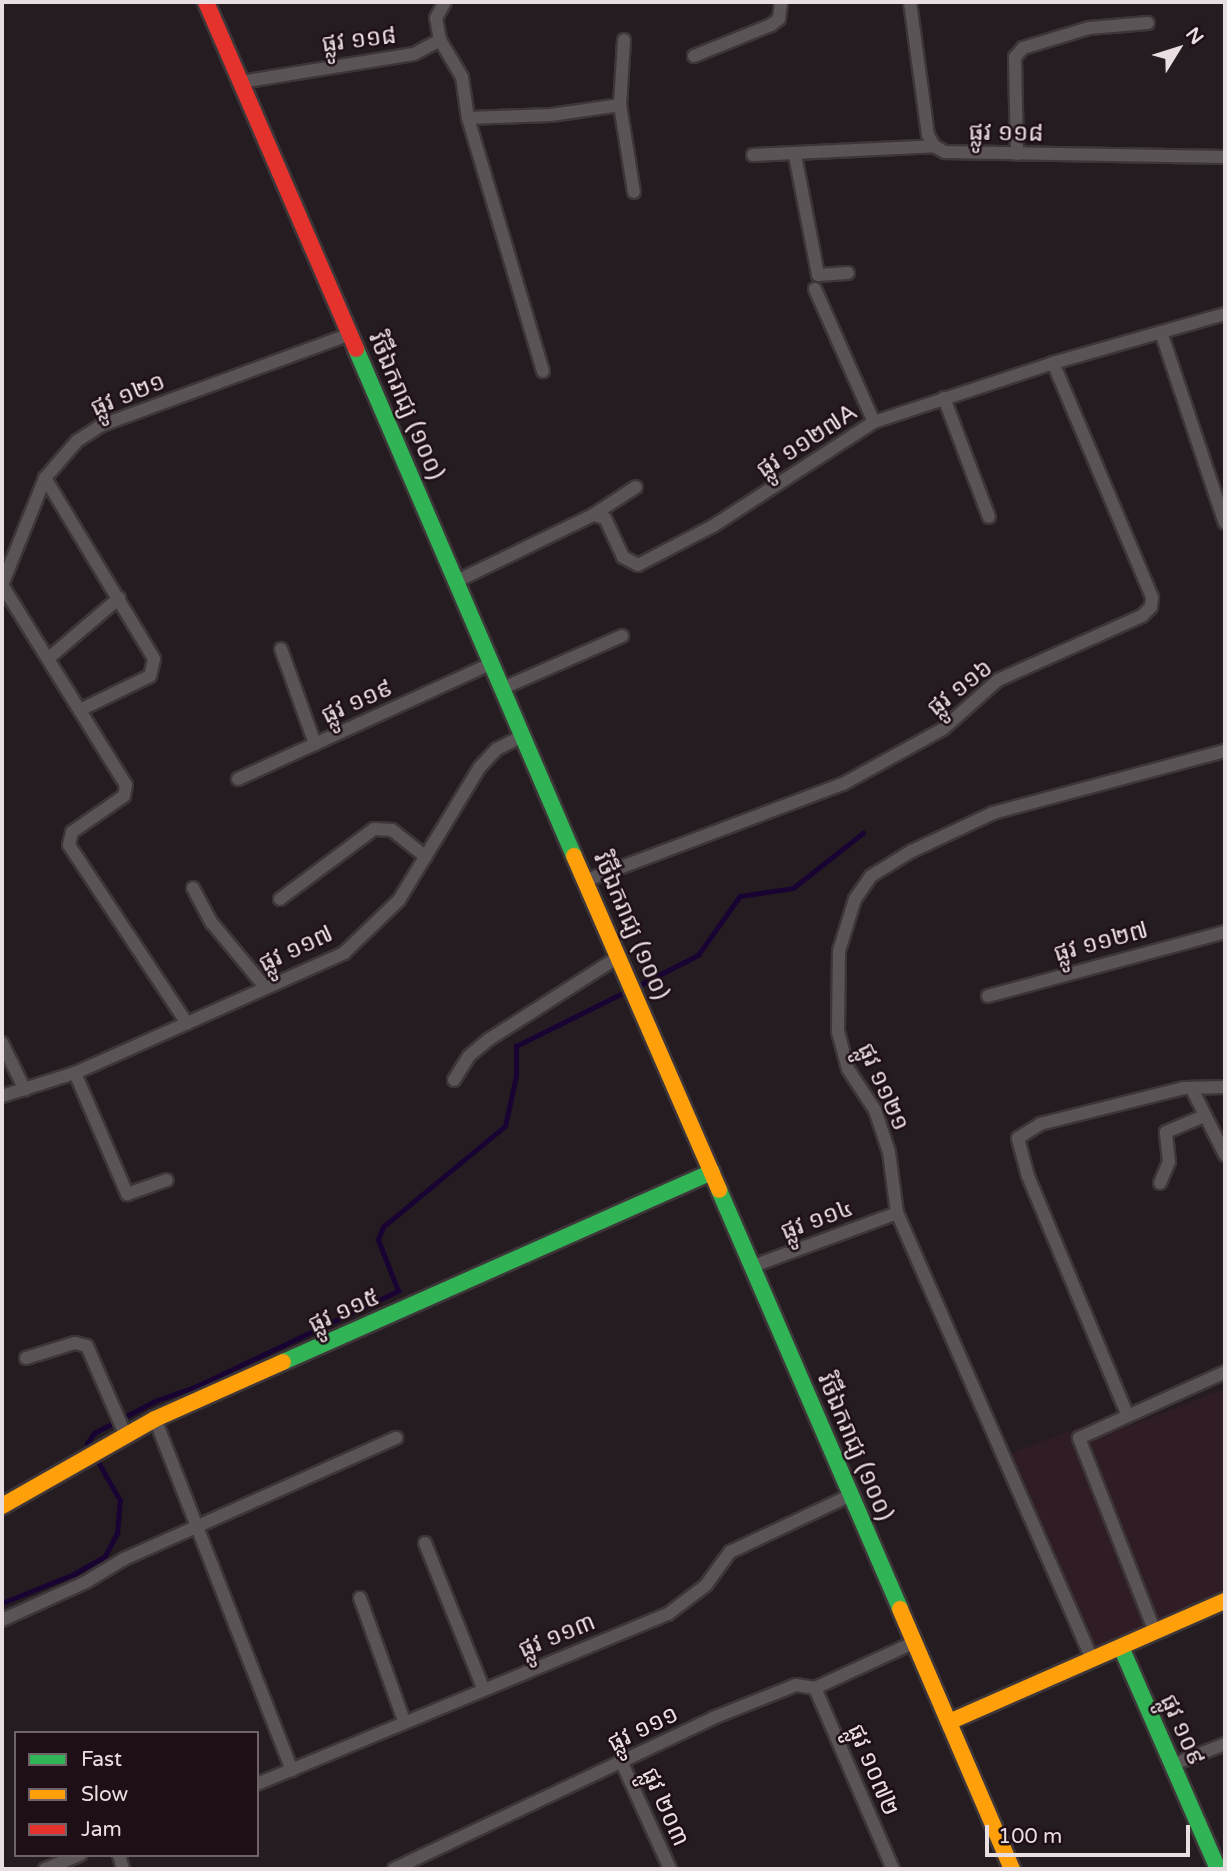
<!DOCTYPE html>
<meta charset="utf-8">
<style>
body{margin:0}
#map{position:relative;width:1227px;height:1871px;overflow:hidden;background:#241c20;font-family:"Varela Round","Noto Sans Khmer",sans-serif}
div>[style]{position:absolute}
.built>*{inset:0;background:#2f1c25}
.stream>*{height:4.5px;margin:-2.25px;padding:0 2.25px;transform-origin:2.25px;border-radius:2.25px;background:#180333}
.roads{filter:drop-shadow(2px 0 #3d3639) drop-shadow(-2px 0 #3d3639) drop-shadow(0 2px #3d3639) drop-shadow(0 -2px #3d3639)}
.street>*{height:12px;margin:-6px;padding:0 6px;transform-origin:6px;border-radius:6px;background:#5b5457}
.fast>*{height:16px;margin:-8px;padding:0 8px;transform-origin:8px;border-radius:8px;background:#30b455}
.slow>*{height:16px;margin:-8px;padding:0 8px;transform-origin:8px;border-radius:8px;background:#ff9f0a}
.jam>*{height:16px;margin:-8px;padding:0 8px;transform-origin:8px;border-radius:8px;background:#e5322d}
span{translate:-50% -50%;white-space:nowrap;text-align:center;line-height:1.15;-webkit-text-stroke:5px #1e0f17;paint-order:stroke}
.street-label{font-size:24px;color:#e9dee2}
.frame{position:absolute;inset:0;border:4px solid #e9dee2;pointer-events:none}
.legend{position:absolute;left:14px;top:1731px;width:245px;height:126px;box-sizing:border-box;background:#1e0f17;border:2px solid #6f6268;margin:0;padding:9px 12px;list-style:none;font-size:21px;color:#e9dee2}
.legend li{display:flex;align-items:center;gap:14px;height:35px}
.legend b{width:35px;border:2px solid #6f6268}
.north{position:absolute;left:1143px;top:14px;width:70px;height:70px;-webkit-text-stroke:5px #1e0f17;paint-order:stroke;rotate:52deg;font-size:19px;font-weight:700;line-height:28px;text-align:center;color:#e9dee2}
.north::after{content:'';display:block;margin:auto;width:24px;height:32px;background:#e9dee2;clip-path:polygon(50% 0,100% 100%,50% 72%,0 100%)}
.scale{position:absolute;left:985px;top:1825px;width:205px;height:32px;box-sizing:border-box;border:4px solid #e9dee2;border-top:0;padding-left:9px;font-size:21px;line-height:24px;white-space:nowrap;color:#e9dee2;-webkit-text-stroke:5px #1e0f17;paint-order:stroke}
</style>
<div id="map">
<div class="built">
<div style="clip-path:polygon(1225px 1389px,1225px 1595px,1088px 1655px,1005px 1456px,1081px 1426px,1087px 1442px)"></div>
</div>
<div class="stream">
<div style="left:638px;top:986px;width:68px;rotate:-27.3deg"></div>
<div style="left:698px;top:955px;width:72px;rotate:-54.6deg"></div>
<div style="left:740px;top:896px;width:54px;rotate:-8.6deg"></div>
<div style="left:793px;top:888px;width:89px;rotate:-38.2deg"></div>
<div style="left:90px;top:1449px;width:6px;rotate:-121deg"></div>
<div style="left:87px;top:1444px;width:13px;rotate:-58deg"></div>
<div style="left:94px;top:1433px;width:69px;rotate:-27.7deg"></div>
<div style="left:155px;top:1401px;width:42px;rotate:-19.3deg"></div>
<div style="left:195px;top:1387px;width:225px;rotate:-25.3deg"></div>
<div style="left:398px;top:1291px;width:55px;rotate:-111.4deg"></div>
<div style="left:378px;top:1240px;width:14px;rotate:-69deg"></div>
<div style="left:383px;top:1227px;width:158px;rotate:-39.6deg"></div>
<div style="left:505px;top:1126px;width:51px;rotate:-77.6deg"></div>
<div style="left:516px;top:1076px;width:30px;rotate:-90deg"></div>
<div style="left:516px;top:1046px;width:124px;rotate:-26.4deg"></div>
<div style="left:2px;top:1603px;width:78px;rotate:-21.9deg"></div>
<div style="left:74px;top:1574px;width:36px;rotate:-30deg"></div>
<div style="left:105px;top:1556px;width:26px;rotate:-62deg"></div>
<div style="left:117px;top:1533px;width:32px;rotate:-85deg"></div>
<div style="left:120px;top:1501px;width:51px;rotate:-119.6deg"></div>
</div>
<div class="roads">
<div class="street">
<div style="left:910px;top:2px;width:134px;rotate:82.3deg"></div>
<div style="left:928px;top:135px;width:13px;rotate:61deg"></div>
<div style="left:934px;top:146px;width:13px;rotate:29deg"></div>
<div style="left:945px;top:152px;width:280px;rotate:1deg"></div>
<div style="left:440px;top:40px;width:43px;rotate:59.3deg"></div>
<div style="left:462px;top:77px;width:41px;rotate:81.7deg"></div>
<div style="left:468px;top:118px;width:264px;rotate:73.5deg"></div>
<div style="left:624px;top:40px;width:65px;rotate:93.5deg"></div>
<div style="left:620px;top:105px;width:88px;rotate:80.9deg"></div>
<div style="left:694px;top:56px;width:83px;rotate:-21.9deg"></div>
<div style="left:771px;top:25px;width:10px;rotate:-37deg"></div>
<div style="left:779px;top:19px;width:17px;rotate:-83deg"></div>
<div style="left:241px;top:82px;width:175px;rotate:-9.2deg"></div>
<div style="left:414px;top:54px;width:30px;rotate:-28deg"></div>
<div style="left:440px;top:40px;width:22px;rotate:-100deg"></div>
<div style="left:436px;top:18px;width:18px;rotate:-61deg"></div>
<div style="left:468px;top:118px;width:83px;rotate:-2.1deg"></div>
<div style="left:551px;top:115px;width:70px;rotate:-8.2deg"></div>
<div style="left:1017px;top:154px;width:97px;rotate:-91.2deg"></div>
<div style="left:1015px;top:57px;width:12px;rotate:-48deg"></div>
<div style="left:1023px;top:48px;width:69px;rotate:-16.9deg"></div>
<div style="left:1089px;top:28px;width:59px;rotate:-4.8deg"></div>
<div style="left:753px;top:155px;width:181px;rotate:-2.8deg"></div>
<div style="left:795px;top:155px;width:122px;rotate:79.1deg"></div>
<div style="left:818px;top:275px;width:30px;rotate:-4deg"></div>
<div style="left:815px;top:289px;width:145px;rotate:66.1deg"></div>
<div style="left:1161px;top:332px;width:201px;rotate:71.5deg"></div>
<div style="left:944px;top:398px;width:127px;rotate:69.3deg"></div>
<div style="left:45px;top:478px;width:211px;rotate:58.9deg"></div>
<div style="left:154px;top:659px;width:17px;rotate:103deg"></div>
<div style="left:150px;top:676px;width:76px;rotate:154.1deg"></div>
<div style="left:593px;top:515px;width:51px;rotate:-33.1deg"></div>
<div style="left:457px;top:581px;width:151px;rotate:-25.9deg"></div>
<div style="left:593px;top:515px;width:12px;rotate:14deg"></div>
<div style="left:605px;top:518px;width:43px;rotate:65.2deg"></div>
<div style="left:623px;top:557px;width:17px;rotate:28deg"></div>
<div style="left:638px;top:565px;width:85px;rotate:-27.5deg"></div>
<div style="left:713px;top:526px;width:192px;rotate:-32.9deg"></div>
<div style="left:874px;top:422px;width:188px;rotate:-18.2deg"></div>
<div style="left:1053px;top:363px;width:179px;rotate:-15.9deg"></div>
<div style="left:2px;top:585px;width:235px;rotate:58.2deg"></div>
<div style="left:126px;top:785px;width:11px;rotate:100deg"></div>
<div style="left:124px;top:796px;width:63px;rotate:145.3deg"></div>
<div style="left:72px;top:832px;width:13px;rotate:103deg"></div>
<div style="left:69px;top:845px;width:214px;rotate:56.5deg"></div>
<div style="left:2px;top:585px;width:115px;rotate:-68.1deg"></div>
<div style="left:45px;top:478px;width:49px;rotate:-49.1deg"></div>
<div style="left:77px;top:441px;width:30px;rotate:-33deg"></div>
<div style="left:102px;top:425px;width:264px;rotate:-20.1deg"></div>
<div style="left:281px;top:649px;width:101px;rotate:70.3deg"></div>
<div style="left:50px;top:657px;width:91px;rotate:-40.5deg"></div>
<div style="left:503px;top:688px;width:130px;rotate:-23.6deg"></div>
<div style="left:238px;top:779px;width:280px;rotate:-24.5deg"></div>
<div style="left:587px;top:880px;width:273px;rotate:-20.6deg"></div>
<div style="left:843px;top:784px;width:114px;rotate:-28.8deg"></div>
<div style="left:943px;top:729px;width:74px;rotate:-41.7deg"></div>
<div style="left:998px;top:680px;width:158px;rotate:-24deg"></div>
<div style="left:1142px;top:616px;width:13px;rotate:-45deg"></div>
<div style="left:1151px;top:607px;width:10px;rotate:-84deg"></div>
<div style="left:1152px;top:597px;width:254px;rotate:-112.9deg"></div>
<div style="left:193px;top:888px;width:40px;rotate:62deg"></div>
<div style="left:212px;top:923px;width:83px;rotate:50.4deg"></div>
<div style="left:280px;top:899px;width:117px;rotate:-36.7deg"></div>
<div style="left:374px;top:829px;width:18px;rotate:3deg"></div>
<div style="left:392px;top:830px;width:43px;rotate:38.5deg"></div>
<div style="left:988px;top:996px;width:245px;rotate:-15.1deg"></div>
<div style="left:2px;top:1043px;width:52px;rotate:63.9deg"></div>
<div style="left:75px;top:1073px;width:132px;rotate:66.7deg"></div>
<div style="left:127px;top:1194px;width:42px;rotate:-19.3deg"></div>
<div style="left:454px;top:1080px;width:28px;rotate:-58deg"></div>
<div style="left:469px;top:1056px;width:25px;rotate:-40deg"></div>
<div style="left:488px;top:1040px;width:156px;rotate:-32.5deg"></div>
<div style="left:1192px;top:1089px;width:74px;rotate:63.4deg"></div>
<div style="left:2px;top:1096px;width:77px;rotate:-17.5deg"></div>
<div style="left:75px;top:1073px;width:295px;rotate:-24deg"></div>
<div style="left:344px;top:953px;width:76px;rotate:-43.9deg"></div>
<div style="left:399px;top:900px;width:156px;rotate:-58.7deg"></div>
<div style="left:480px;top:767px;width:25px;rotate:-47deg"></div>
<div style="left:497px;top:749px;width:30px;rotate:-27deg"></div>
<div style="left:1160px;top:1183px;width:23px;rotate:-67deg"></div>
<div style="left:1169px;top:1162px;width:30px;rotate:-96deg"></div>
<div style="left:1166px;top:1132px;width:41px;rotate:-22.8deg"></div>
<div style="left:753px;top:1266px;width:153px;rotate:-20.2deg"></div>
<div style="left:26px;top:1358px;width:51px;rotate:-17deg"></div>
<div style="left:75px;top:1343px;width:12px;rotate:14deg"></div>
<div style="left:87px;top:1346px;width:98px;rotate:66.6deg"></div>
<div style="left:1127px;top:1414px;width:258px;rotate:-112.6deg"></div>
<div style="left:1028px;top:1176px;width:39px;rotate:-105deg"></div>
<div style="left:1018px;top:1138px;width:26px;rotate:-32deg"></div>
<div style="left:1040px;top:1124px;width:148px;rotate:-14deg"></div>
<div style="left:1184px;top:1088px;width:41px;rotate:-1.4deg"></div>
<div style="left:155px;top:1419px;width:377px;rotate:68.7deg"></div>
<div style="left:425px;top:1543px;width:156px;rotate:68.2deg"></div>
<div style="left:360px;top:1598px;width:131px;rotate:70.3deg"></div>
<div style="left:2px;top:1620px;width:92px;rotate:-24.3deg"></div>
<div style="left:86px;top:1582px;width:44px;rotate:-31.2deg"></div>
<div style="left:124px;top:1559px;width:298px;rotate:-24deg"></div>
<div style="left:1155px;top:1632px;width:208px;rotate:-111.4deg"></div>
<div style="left:1079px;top:1438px;width:160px;rotate:-24.3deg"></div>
<div style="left:1092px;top:1659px;width:487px;rotate:-113.6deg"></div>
<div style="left:897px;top:1213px;width:62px;rotate:-97.5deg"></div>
<div style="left:889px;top:1152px;width:44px;rotate:-108.4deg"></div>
<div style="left:875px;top:1110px;width:49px;rotate:-123.4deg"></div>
<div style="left:848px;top:1069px;width:39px;rotate:-105deg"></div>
<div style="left:838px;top:1031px;width:80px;rotate:-89.3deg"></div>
<div style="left:839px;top:951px;width:54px;rotate:-72.9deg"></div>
<div style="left:855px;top:899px;width:28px;rotate:-55deg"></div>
<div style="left:871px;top:876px;width:48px;rotate:-31.4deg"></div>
<div style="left:912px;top:851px;width:89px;rotate:-25.1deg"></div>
<div style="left:993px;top:813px;width:240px;rotate:-15deg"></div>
<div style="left:815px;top:1688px;width:197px;rotate:66.7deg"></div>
<div style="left:622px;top:1763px;width:116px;rotate:65.6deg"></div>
<div style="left:1172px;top:1765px;width:57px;rotate:-21.6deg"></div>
<div style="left:257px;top:1784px;width:445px;rotate:-22.5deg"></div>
<div style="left:668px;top:1614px;width:48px;rotate:-37.3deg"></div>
<div style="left:706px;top:1585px;width:41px;rotate:-54deg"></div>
<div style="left:730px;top:1552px;width:134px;rotate:-25.2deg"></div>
<div style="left:119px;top:1855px;width:15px;rotate:74deg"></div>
<div style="left:45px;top:1869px;width:38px;rotate:-22deg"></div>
<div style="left:394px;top:1869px;width:353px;rotate:-25.3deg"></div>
<div style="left:713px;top:1718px;width:89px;rotate:-21.7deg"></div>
<div style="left:796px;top:1685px;width:19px;rotate:9deg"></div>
<div style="left:815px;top:1688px;width:110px;rotate:-24.7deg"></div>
</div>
<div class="fast">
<div style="left:356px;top:349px;width:552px;rotate:66.73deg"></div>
<div style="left:719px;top:1190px;width:456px;rotate:66.6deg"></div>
<div style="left:283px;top:1362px;width:469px;rotate:-23.9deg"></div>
<div style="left:1121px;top:1647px;width:242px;rotate:66.4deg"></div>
</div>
<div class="slow">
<div style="left:574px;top:856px;width:364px;rotate:66.5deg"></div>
<div style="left:2px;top:1506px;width:176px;rotate:-29.6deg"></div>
<div style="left:155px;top:1419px;width:140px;rotate:-24deg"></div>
<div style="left:900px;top:1609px;width:283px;rotate:66.7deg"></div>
<div style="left:949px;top:1722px;width:301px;rotate:-23.7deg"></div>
</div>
<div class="jam">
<div style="left:206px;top:2px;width:378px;rotate:66.6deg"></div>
</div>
</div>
<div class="street-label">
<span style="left:359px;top:40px;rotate:-7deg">ផ្លូវ ១១៨</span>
<span style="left:1006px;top:133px;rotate:1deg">ផ្លូវ ១១៨</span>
<span style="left:128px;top:395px;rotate:-22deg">ផ្លូវ ១២១</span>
<span style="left:406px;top:406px;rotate:67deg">វិថីឯករាជ្យ (១០០)</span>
<span style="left:807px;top:441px;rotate:-33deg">ផ្លូវ ១១២៧A</span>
<span style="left:960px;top:688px;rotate:-38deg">ផ្លូវ ១១៦</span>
<span style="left:357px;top:702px;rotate:-24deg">ផ្លូវ ១១៩</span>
<span style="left:631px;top:926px;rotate:67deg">វិថីឯករាជ្យ (១០០)</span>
<span style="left:1101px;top:942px;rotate:-15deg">ផ្លូវ ១១២៧</span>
<span style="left:296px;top:949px;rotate:-25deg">ផ្លូវ ១១៧</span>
<span style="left:883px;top:1087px;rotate:66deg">ផ្លូវ ១១២១</span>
<span style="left:817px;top:1220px;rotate:-20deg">ផ្លូវ ១១៤</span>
<span style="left:344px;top:1311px;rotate:-24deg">ផ្លូវ ១១៥</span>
<span style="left:855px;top:1447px;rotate:67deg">វិថីឯករាជ្យ (១០០)</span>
<span style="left:557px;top:1636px;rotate:-22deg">ផ្លូវ ១១៣</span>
<span style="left:643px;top:1729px;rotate:-26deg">ផ្លូវ ១១១</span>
<span style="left:1182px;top:1730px;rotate:66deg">ផ្លូវ ១០៩</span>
<span style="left:873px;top:1770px;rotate:67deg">ផ្លូវ ១០៧២</span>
<span style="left:665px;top:1807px;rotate:66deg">ផ្លូវ ២០៣</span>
</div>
<div class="frame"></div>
<ul class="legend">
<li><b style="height:9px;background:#30b455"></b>Fast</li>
<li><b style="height:9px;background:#ff9f0a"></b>Slow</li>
<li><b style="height:9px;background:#e5322d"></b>Jam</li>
</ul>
<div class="north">N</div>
<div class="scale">100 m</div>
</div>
